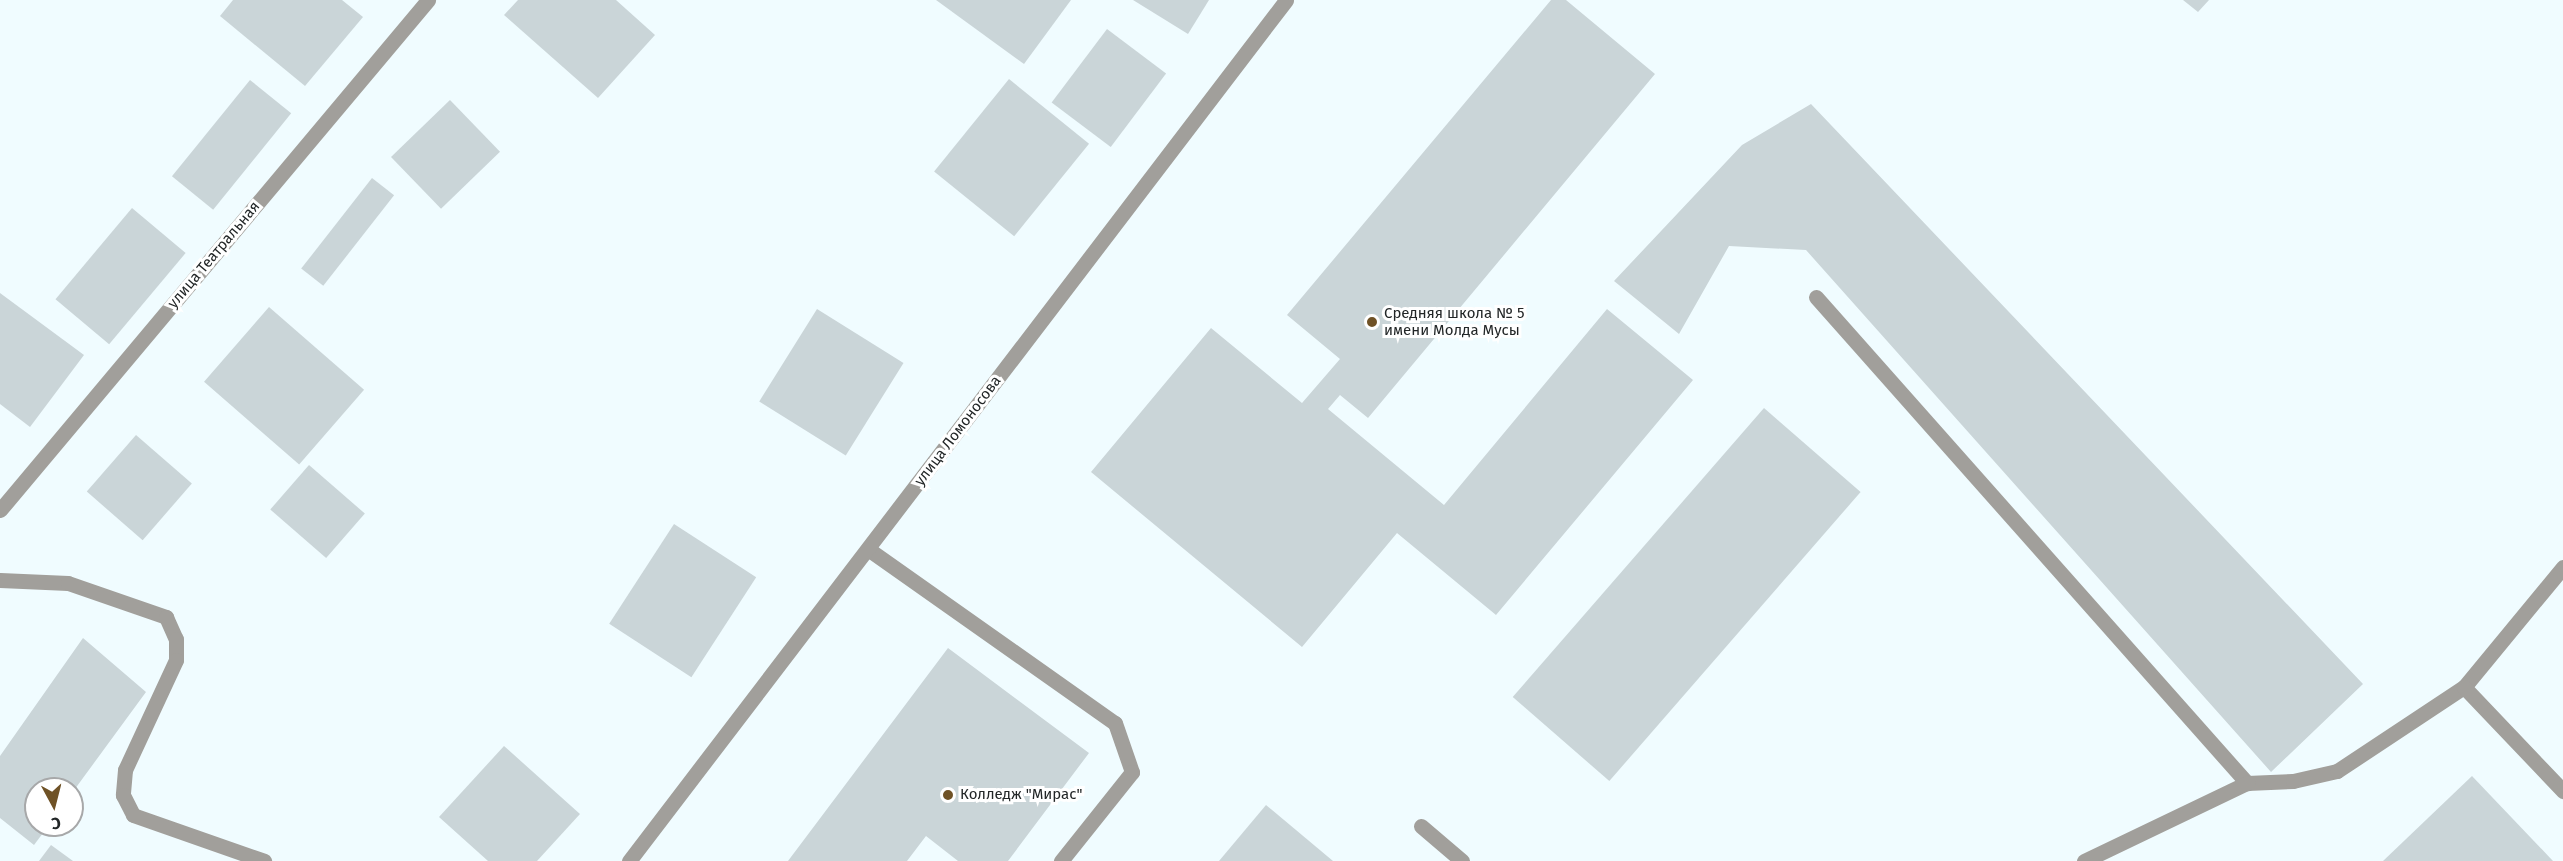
<!DOCTYPE html>
<meta charset="utf-8">
<style>
body{margin:0}
#map{position:relative;width:2563px;height:861px;overflow:hidden;background:#f0fcff;font-family:"Fira Sans",sans-serif}
div>[style]{position:absolute}
.building>*{inset:0;background:#cad5d8;transform-origin:0 0}
.service>*{height:15px;margin:-7.5px;padding:0 7.5px;transform-origin:7.5px;border-radius:7.5px;background:#a19f9b}
.minor>*{height:15px;margin:-7.5px;padding:0 7.5px;transform-origin:7.5px;border-radius:7.5px;background:#a19f9b}
.dots>*{width:16px;height:16px;translate:-50% -50%;box-sizing:border-box;border:3px solid #fff;border-radius:50%}
span{translate:-50% -50%;white-space:nowrap;text-align:center;line-height:1.15;-webkit-text-stroke:6px #fff;paint-order:stroke}
.street-label{font-size:15px;color:#222627}
.poi-label{font-size:15px;color:#222627}
.left{translate:0 -50%;text-align:left}
.north{position:absolute;left:24px;top:777px;width:60px;height:60px;box-sizing:border-box;background:#fff;border:2px solid #a7a8a9;border-radius:50%;rotate:173deg;font-size:16px;font-weight:700;line-height:24px;text-align:center;color:#222627}
.north::after{content:'';display:block;margin:auto;width:21px;height:27px;background:#6f5226;clip-path:polygon(50% 0,100% 100%,50% 72%,0 100%)}
</style>
<div id="map">
<div class="building">
<div style="clip-path:polygon(233px 0,342px 0,363px 17px,305px 86px,220px 16px)"></div>
<div style="clip-path:polygon(518px 0,616px 0,655px 35px,598px 98px,504px 15px)"></div>
<div style="clip-path:polygon(936px 0,1071px 0,1024px 64px)"></div>
<div style="clip-path:polygon(1133px 0,1209px 0,1188px 34px)"></div>
<div style="clip-path:polygon(1551px 0,1566px 0,1655px 74px,1368px 418px,1340px 395px,1328px 409px,1444px 505px,1607px 309px,1693px 380px,1496px 615px,1397px 533px,1302px 647px,1091px 472px,1211px 328px,1302px 403px,1340px 359px,1287px 315px)"></div>
<div style="clip-path:polygon(2183px 0,2209px 0,2198px 12px)"></div>
<div style="left:1107px;top:29px;width:74px;height:92px;rotate:37deg"></div>
<div style="left:1009px;top:79px;width:103px;height:119px;rotate:39deg"></div>
<div style="left:250px;top:80px;width:53px;height:124px;rotate:39deg"></div>
<div style="left:450px;top:100px;width:72px;height:82px;rotate:46deg"></div>
<div style="clip-path:polygon(1811px 104px,2363px 684px,2271px 772px,1806px 250px,1729px 246px,1679px 334px,1614px 281px,1742px 145px)"></div>
<div style="left:372px;top:178px;width:28px;height:115px;rotate:38deg"></div>
<div style="left:132px;top:208px;width:70px;height:119px;rotate:40deg"></div>
<div style="clip-path:polygon(0 293px,84px 355px,30px 427px,0 404px)"></div>
<div style="left:269px;top:307px;width:126px;height:99px;rotate:41deg"></div>
<div style="left:817px;top:309px;width:102px;height:109px;rotate:32deg"></div>
<div style="left:1764px;top:408px;width:128px;height:383px;rotate:41deg"></div>
<div style="left:136px;top:435px;width:74px;height:75px;rotate:41deg"></div>
<div style="left:309px;top:465px;width:74px;height:59px;rotate:41deg"></div>
<div style="left:674px;top:524px;width:98px;height:119px;rotate:33deg"></div>
<div style="clip-path:polygon(83px 638px,146px 692px,72px 793px,72px 789px,36px 789px,36px 825px,49px 825px,34px 845px,0 818px,0 756px)"></div>
<div style="clip-path:polygon(948px 648px,1089px 753px,1008px 861px,958px 861px,926px 836px,907px 861px,788px 861px)"></div>
<div style="clip-path:polygon(504px 746px,580px 814px,537px 861px,488px 861px,439px 817px)"></div>
<div style="clip-path:polygon(2472px 776px,2553px 861px,2383px 861px)"></div>
<div style="clip-path:polygon(1266px 805px,1333px 861px,1219px 861px)"></div>
<div style="clip-path:polygon(51px 845px,73px 861px,39px 861px)"></div>
</div>
<div class="service">
<div style="left:1816px;top:297px;width:650px;rotate:48.43deg"></div>
<div style="left:2247px;top:783px;width:46px;rotate:-2.5deg"></div>
<div style="left:2293px;top:781px;width:45px;rotate:-12.8deg"></div>
<div style="left:2337px;top:771px;width:152px;rotate:-33.5deg"></div>
<div style="left:868px;top:549px;width:302px;rotate:35.2deg"></div>
<div style="left:1115px;top:723px;width:52px;rotate:70.9deg"></div>
<div style="left:1132px;top:772px;width:114px;rotate:128.6deg"></div>
<div style="left:2563px;top:567px;width:156px;rotate:129.5deg"></div>
<div style="left:2464px;top:687px;width:144px;rotate:46.4deg"></div>
<div style="left:0;top:580px;width:68px;rotate:2.5deg"></div>
<div style="left:68px;top:583px;width:104px;rotate:19.1deg"></div>
<div style="left:166px;top:617px;width:24px;rotate:66deg"></div>
<div style="left:176px;top:639px;width:21px;rotate:90deg"></div>
<div style="left:176px;top:660px;width:121px;rotate:114.9deg"></div>
<div style="left:125px;top:770px;width:25px;rotate:95deg"></div>
<div style="left:123px;top:795px;width:22px;rotate:63deg"></div>
<div style="left:133px;top:815px;width:139px;rotate:19.3deg"></div>
<div style="left:1421px;top:826px;width:54px;rotate:40.5deg"></div>
<div style="left:2084px;top:861px;width:181px;rotate:-25.6deg"></div>
</div>
<div class="minor">
<div style="left:0;top:510px;width:666px;rotate:-50deg"></div>
<div style="left:629px;top:861px;width:1083px;rotate:-52.65deg"></div>
</div>
<div class="dots">
<div style="left:1372px;top:322px;background:#6f5226"></div>
<div style="left:948px;top:795px;background:#6f5226"></div>
</div>
<div class="street-label">
<span style="left:214px;top:255px;rotate:-50deg">улица Театральная</span>
<span style="left:958px;top:431px;rotate:-53deg">улица Ломоносова</span>
</div>
<div class="poi-label">
<span class="left" style="left:1384px;top:322px">Средняя школа № 5<br>имени Молда Мусы</span>
<span class="left" style="left:960px;top:795px">Колледж "Мирас"</span>
</div>
<div class="north">С</div>
</div>
